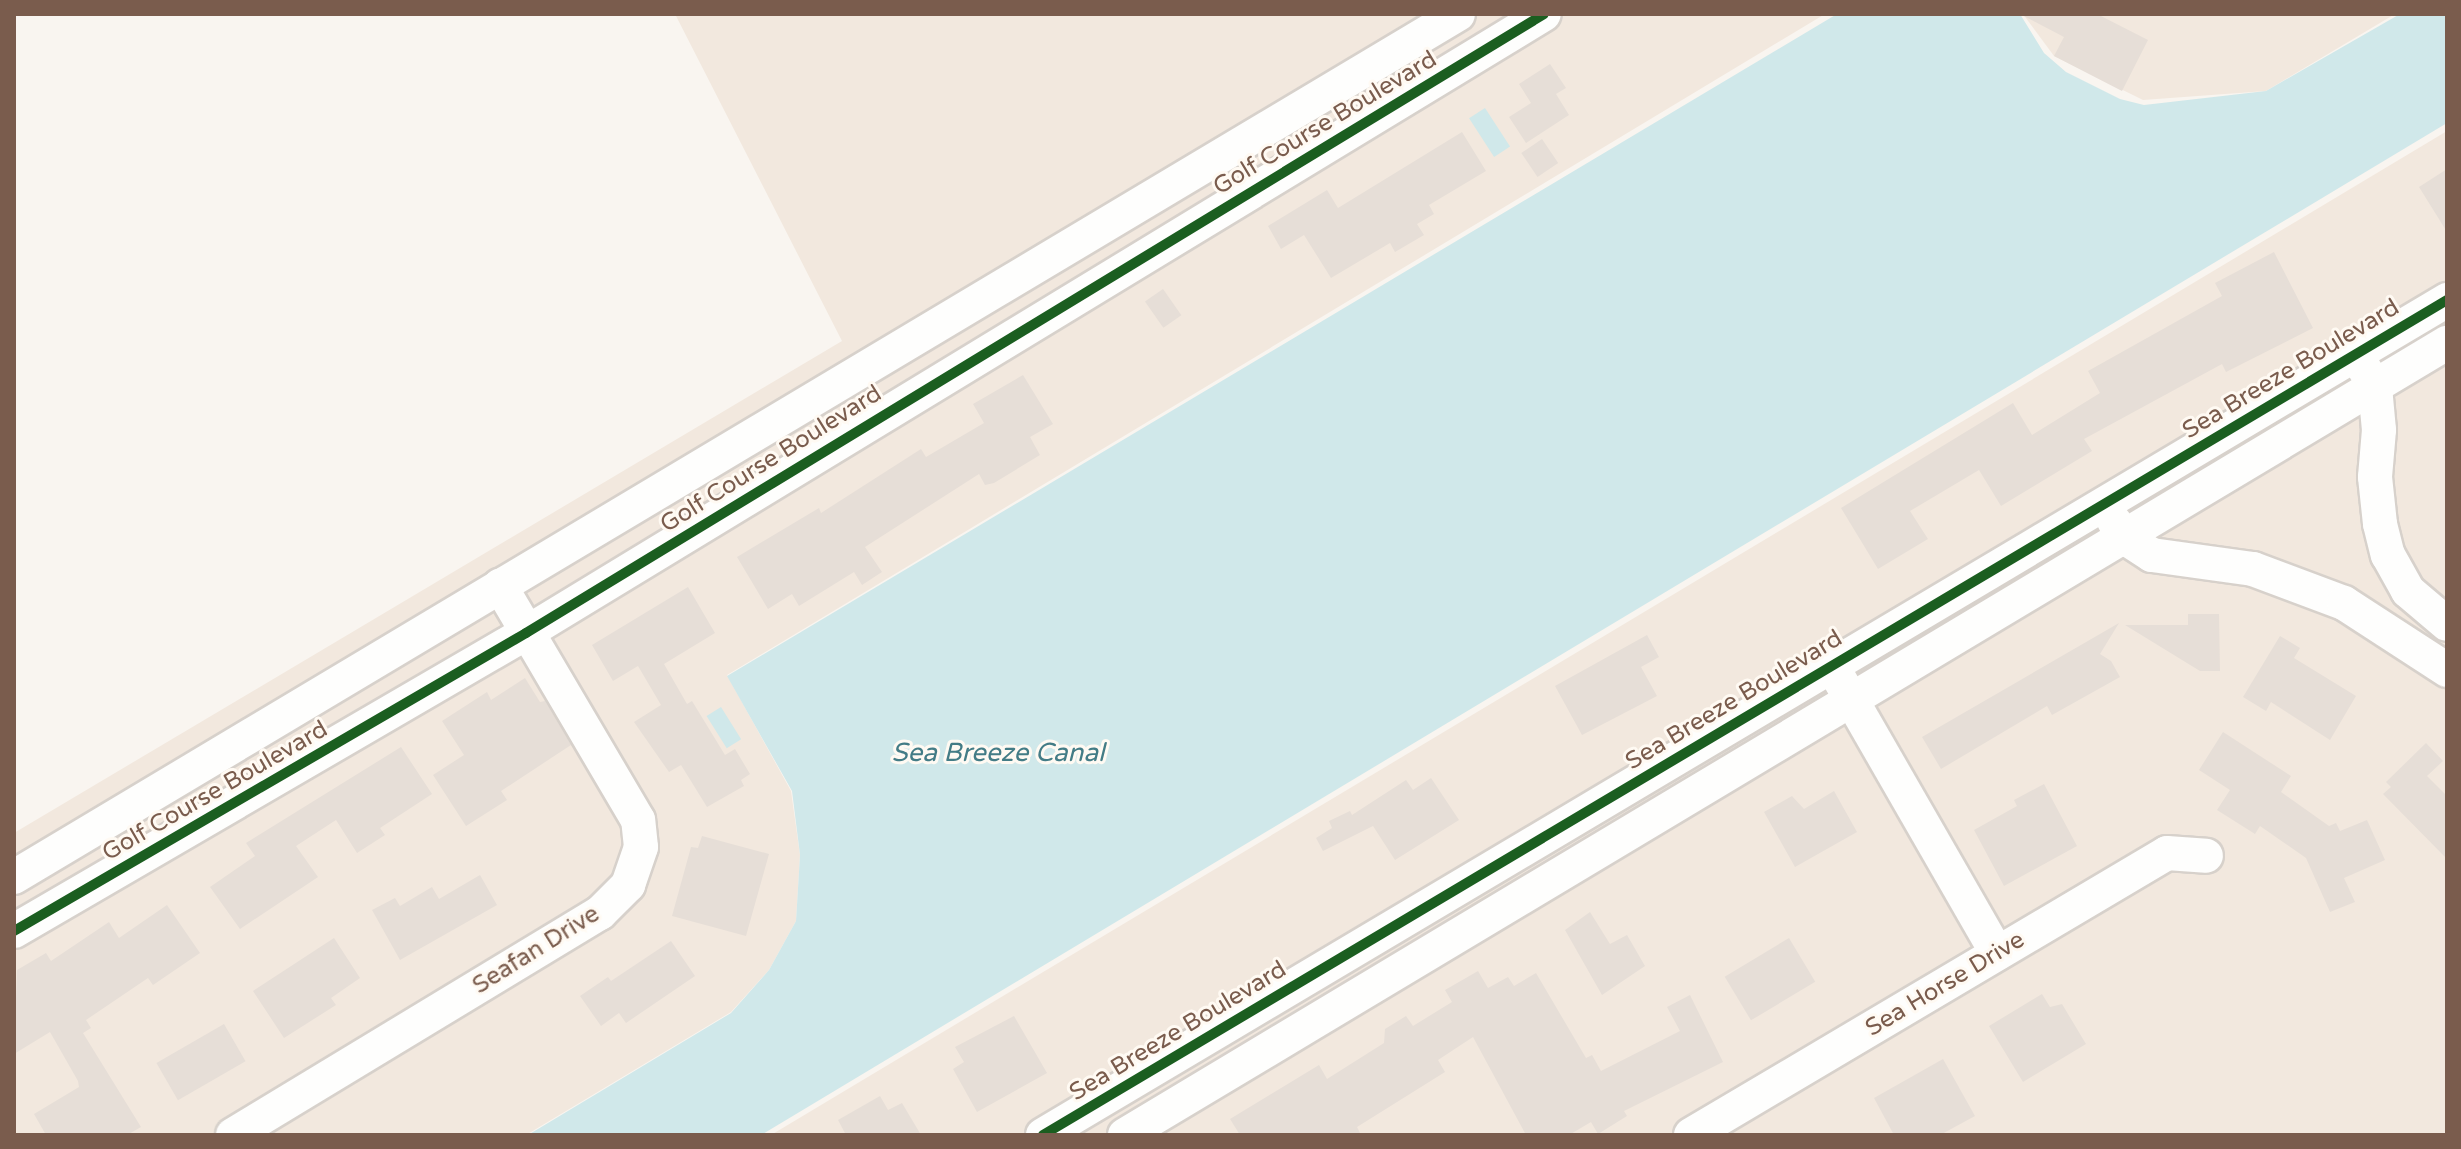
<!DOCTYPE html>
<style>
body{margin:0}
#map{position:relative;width:2461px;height:1149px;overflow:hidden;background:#f9f5f0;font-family:"Varela Round",sans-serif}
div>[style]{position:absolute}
.residential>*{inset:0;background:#f2e8de}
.water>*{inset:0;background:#d0e8ea;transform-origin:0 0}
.building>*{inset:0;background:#e6ded7;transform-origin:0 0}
.roads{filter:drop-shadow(2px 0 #d7d1cb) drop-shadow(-2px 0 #d7d1cb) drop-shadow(0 2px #d7d1cb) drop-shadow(0 -2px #d7d1cb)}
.minor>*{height:34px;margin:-17px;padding:0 17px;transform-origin:17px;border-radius:17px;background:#fefefd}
.cycleway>*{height:10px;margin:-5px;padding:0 5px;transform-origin:5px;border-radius:5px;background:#1b5e20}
span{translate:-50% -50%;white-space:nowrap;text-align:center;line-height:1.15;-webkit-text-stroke:6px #fffaf3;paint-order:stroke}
.street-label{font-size:24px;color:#7a5c4d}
.water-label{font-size:26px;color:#437c86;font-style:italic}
.frame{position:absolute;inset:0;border:16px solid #7a5c4d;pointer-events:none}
</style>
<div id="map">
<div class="residential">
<div style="clip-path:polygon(675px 14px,1825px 14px,727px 675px,791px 791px,800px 855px,796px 921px,769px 970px,731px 1012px,526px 1135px,14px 1135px,14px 833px,842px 341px)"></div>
<div style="clip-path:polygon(2023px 14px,2395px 14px,2266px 91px,2143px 100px,2054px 56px)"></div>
<div style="clip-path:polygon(2447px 131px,2447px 1135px,771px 1135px)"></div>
</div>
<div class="water">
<div style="clip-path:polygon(1837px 14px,2020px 14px,2044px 53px,2066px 72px,2120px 99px,2144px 105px,2266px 91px,2400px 14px,2447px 14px,2447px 123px,761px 1135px,528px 1135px,731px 1013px,769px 970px,796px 921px,800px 855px,792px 791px,727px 676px)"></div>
<div style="left:1485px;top:108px;width:46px;height:19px;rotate:57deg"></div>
<div style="left:721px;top:707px;width:38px;height:17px;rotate:58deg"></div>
</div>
<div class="building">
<div style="clip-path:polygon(2020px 14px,2097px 14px,2148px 40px,2122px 91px,2054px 56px,2064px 37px)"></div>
<div style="clip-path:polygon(1550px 64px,1566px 88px,1556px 94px,1569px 115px,1526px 143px,1509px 117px,1531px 103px,1519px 84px)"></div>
<div style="clip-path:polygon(1462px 132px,1486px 171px,1429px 205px,1434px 214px,1417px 224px,1424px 235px,1395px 252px,1390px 243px,1331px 278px,1304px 235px,1281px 249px,1268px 226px,1327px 190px,1338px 208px)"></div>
<div style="left:1542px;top:139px;width:29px;height:25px;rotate:56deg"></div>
<div style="clip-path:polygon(2447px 169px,2447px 232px,2419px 187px)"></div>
<div style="clip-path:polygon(2274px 252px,2313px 328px,2226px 372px,2222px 364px,2084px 439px,2092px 451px,2001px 506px,1979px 470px,1910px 511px,1928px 539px,1878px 569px,1841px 508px,2013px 403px,2032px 435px,2100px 393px,2088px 371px,2222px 296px,2215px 283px)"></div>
<div style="left:1163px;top:289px;width:32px;height:22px;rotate:55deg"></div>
<div style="clip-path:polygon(1023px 375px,1053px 424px,1030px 437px,1040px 455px,994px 483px,985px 485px,979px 474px,865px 547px,882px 572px,862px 585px,854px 572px,799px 606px,792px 594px,768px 609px,737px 557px,819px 508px,821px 513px,921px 449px,926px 457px,984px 423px,973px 404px)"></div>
<div style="clip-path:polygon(688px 587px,715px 633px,664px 664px,687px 704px,692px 701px,725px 755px,735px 749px,750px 774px,741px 780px,744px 786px,707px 807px,681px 765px,669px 772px,634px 722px,661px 705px,638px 666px,613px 681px,592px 645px)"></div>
<div style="clip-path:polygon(2188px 614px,2219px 614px,2220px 671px,2200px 671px,2125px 625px,2188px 625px)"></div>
<div style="clip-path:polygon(2119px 623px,2100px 654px,2111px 661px,2120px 677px,2052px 715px,2047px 706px,1941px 769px,1922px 737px)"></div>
<div style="clip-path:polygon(1647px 635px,1659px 657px,1641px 667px,1657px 696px,1582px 735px,1555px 686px)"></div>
<div style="clip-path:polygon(2280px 636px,2300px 648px,2294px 658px,2356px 696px,2330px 740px,2271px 702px,2266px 711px,2243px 697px)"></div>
<div style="clip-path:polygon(525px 678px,540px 702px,545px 701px,571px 745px,501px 791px,507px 800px,466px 826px,433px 775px,464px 755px,442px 721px,487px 692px,491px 700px)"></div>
<div style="clip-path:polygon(2223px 732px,2291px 776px,2281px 792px,2329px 826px,2336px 823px,2340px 831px,2367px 820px,2385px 860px,2344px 878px,2355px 902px,2330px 912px,2306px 858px,2260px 826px,2255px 834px,2217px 810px,2230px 790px,2199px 770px)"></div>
<div style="clip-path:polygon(2426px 743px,2443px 761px,2427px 776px,2447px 796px,2447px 859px,2383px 794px,2391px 787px,2386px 782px)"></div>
<div style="clip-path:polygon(401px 747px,432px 794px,380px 828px,385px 835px,357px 853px,336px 820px,296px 846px,318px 877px,240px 929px,210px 887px,255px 856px,246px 843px)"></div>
<div style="clip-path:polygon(1431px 778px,1459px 820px,1395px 860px,1373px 826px,1323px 851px,1316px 838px,1332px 828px,1329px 821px,1350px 811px,1352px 815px,1406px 780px,1413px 790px)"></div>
<div style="clip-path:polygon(2044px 784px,2077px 846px,2004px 886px,1974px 830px,2017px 806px,2014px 800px)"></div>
<div style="clip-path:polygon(1834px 791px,1857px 832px,1795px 867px,1764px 812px,1792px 796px,1804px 809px)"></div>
<div style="clip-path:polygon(702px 836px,769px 854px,746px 936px,672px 916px,691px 847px,698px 848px)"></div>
<div style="clip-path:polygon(480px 875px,497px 905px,400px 960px,372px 910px,395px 898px,400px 906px,432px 887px,439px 899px)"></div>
<div style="clip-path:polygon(167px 905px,200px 953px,153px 985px,148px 978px,86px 1020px,91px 1028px,83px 1033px,141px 1127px,127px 1135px,46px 1135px,34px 1114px,79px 1087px,78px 1081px,50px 1032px,14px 1054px,17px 970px,46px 953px,51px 961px,109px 922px,119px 938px)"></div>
<div style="clip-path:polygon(1590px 912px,1610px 944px,1627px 935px,1645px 966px,1602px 995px,1565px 930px)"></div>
<div style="clip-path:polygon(334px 938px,360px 978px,331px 998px,336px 1005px,284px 1038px,253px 991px)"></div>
<div style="left:1789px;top:938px;width:51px;height:75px;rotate:59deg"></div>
<div style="clip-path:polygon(671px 941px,695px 976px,626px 1023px,619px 1013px,601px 1026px,580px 996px,608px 977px,611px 981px)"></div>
<div style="clip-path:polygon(1478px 971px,1488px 988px,1508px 977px,1514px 986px,1536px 973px,1586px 1058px,1592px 1055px,1601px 1071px,1680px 1031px,1667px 1007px,1690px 995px,1723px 1062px,1624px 1111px,1627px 1116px,1598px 1134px,1591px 1122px,1569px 1135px,1526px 1135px,1473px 1037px,1438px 1060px,1445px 1072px,1357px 1127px,1361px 1135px,1240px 1135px,1230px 1119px,1319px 1065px,1327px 1079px,1384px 1043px,1385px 1029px,1406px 1016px,1413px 1026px,1452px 1002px,1445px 990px)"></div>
<div style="clip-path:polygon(2042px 994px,2050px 1007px,2062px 1004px,2086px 1044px,2023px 1082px,1989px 1026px)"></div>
<div style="clip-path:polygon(1014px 1016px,1047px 1073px,977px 1112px,953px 1069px,964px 1062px,955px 1047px)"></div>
<div style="left:224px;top:1024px;width:43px;height:78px;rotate:60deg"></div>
<div style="clip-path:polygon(1943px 1059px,1975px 1116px,1940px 1135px,1894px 1135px,1874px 1098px)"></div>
<div style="clip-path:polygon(880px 1096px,888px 1110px,902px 1103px,921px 1135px,846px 1135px,838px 1120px)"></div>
</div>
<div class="roads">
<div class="minor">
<div style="left:2364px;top:368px;width:22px;rotate:60deg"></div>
<div style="left:2375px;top:387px;width:43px;rotate:84.7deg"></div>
<div style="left:2379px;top:430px;width:47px;rotate:94.9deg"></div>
<div style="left:2375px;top:477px;width:47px;rotate:83.9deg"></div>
<div style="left:2380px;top:524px;width:32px;rotate:76deg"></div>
<div style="left:2388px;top:555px;width:41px;rotate:60.9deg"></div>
<div style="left:2408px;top:591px;width:51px;rotate:40.2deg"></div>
<div style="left:2114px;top:521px;width:19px;rotate:58deg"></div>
<div style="left:2124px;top:537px;width:33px;rotate:33deg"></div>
<div style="left:2152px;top:555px;width:102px;rotate:7.9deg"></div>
<div style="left:2253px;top:569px;width:97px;rotate:20.5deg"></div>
<div style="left:2344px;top:603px;width:123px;rotate:33deg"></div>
<div style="left:1840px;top:680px;width:315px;rotate:60.1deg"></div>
<div style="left:14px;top:877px;width:1682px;rotate:-30.86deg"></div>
<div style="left:14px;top:931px;width:592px;rotate:-30.2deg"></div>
<div style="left:526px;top:633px;width:1191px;rotate:-31.3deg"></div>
<div style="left:233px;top:1135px;width:429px;rotate:-31.2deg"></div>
<div style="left:600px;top:913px;width:40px;rotate:-45deg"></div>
<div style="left:628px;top:885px;width:40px;rotate:-71.1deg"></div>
<div style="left:641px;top:847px;width:27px;rotate:-96deg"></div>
<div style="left:638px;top:820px;width:272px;rotate:-120.5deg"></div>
<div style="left:1043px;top:1135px;width:1634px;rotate:-30.74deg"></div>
<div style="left:1125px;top:1135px;width:1541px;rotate:-30.93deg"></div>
<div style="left:1691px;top:1135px;width:553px;rotate:-30.64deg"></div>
<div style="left:2167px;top:853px;width:39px;rotate:4deg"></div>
</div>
</div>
<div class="cycleway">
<div style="left:14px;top:931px;width:592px;rotate:-30.2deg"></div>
<div style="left:526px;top:633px;width:1191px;rotate:-31.3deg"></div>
<div style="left:1043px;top:1135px;width:1634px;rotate:-30.74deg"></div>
</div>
<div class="street-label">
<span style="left:1325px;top:123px;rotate:-31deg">Golf Course Boulevard</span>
<span style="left:2291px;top:369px;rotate:-31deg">Sea Breeze Boulevard</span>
<span style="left:771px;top:459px;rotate:-32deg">Golf Course Boulevard</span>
<span style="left:1734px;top:700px;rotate:-31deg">Sea Breeze Boulevard</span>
<span style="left:215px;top:791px;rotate:-30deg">Golf Course Boulevard</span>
<span style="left:536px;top:950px;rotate:-32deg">Seafan Drive</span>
<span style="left:1945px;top:984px;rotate:-31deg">Sea Horse Drive</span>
<span style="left:1178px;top:1031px;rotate:-31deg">Sea Breeze Boulevard</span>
</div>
<div class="water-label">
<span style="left:998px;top:753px">Sea Breeze Canal</span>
</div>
<div class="frame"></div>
</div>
